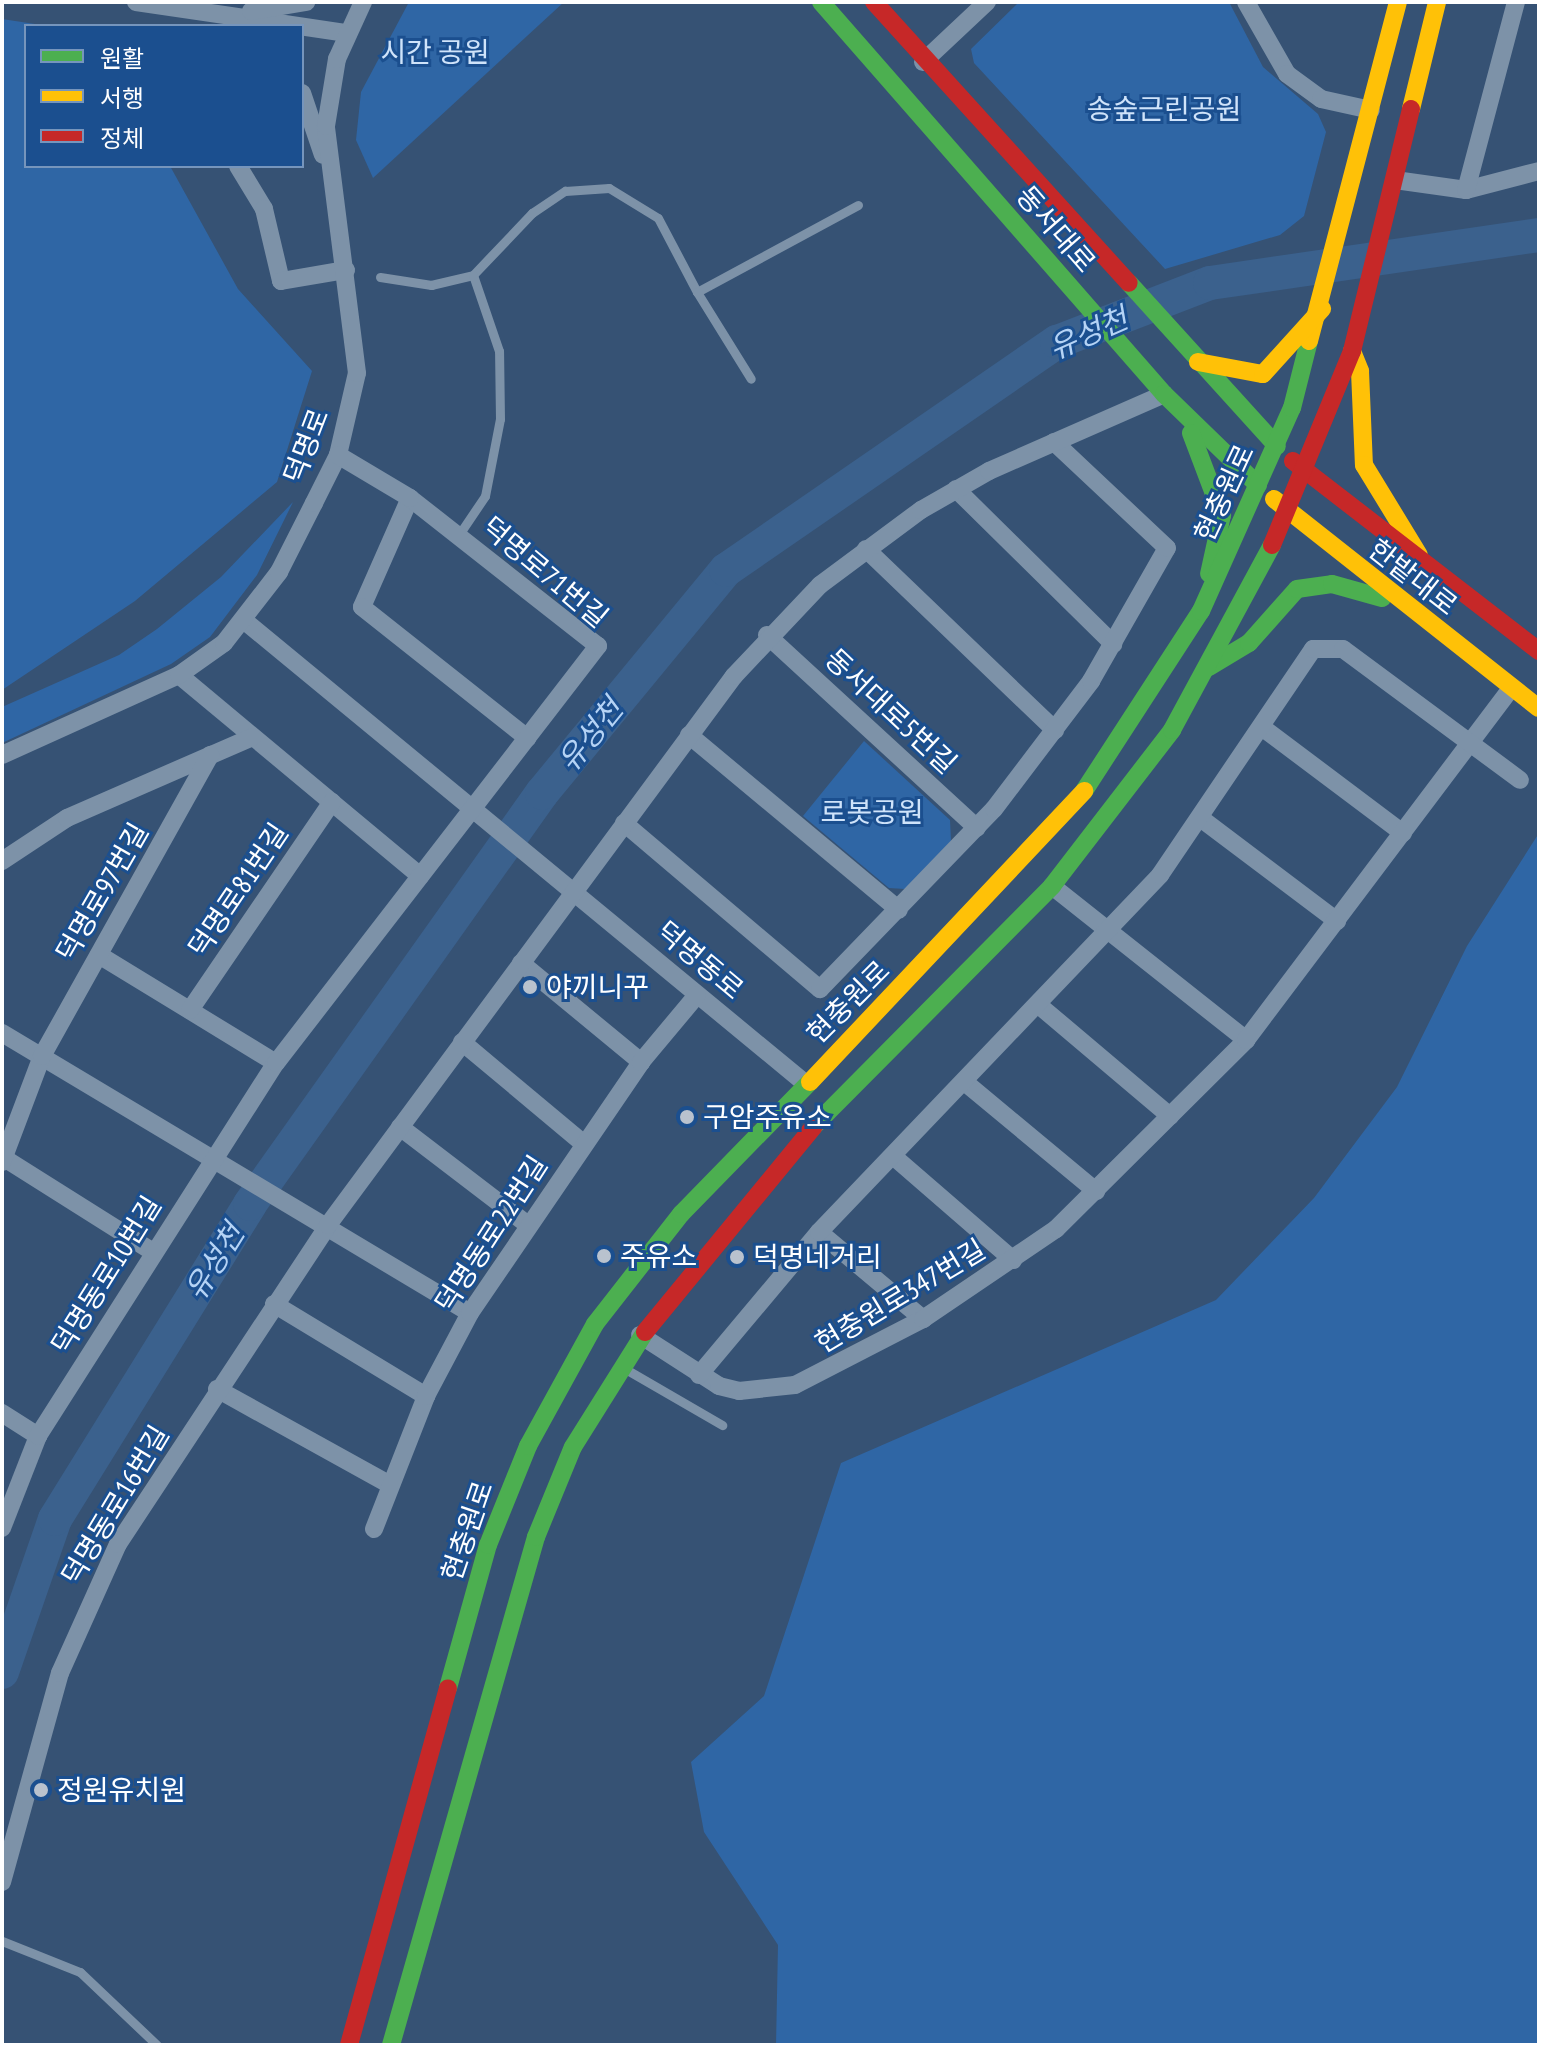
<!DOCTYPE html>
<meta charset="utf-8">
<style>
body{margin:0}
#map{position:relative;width:1541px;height:2047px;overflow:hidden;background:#365274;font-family:"PT Sans Narrow","Noto Sans KR",sans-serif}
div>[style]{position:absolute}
.green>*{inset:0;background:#2f66a5}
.river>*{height:34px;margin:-17px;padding:0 17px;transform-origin:17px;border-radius:17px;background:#3b618d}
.lane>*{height:9px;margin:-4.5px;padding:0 4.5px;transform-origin:4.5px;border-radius:4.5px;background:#7d92a8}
.street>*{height:18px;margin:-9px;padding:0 9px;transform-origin:9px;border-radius:9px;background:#7d92a8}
.fast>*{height:18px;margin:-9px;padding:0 9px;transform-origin:9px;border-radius:9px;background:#4caf50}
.slow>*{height:18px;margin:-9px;padding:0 9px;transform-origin:9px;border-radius:9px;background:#ffc107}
.jam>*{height:18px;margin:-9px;padding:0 9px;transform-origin:9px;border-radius:9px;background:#c62828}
.dots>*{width:22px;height:22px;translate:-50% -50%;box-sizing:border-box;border:4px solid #1b4f8f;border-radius:50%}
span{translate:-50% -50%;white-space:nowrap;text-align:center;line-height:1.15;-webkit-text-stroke:6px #1b4f8f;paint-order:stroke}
.park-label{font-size:28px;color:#cfe3fa}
.street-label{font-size:28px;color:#fff}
.poi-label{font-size:28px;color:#fff}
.left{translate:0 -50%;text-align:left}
.water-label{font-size:30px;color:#b5d3f5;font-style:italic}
.frame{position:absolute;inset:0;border:4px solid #fff;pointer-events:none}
.legend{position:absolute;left:24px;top:24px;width:280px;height:144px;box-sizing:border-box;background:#1b4f8f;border:2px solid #7695bc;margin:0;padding:10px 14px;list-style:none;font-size:24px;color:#fff}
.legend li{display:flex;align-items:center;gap:16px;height:40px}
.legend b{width:40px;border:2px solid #7695bc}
</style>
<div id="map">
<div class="green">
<div style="clip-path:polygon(409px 2px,564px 2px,373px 178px,356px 140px,361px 92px)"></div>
<div style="clip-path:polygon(1019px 2px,1229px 2px,1263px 67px,1318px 114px,1326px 132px,1304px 216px,1280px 235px,1165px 269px,974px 63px,971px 49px)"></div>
<div style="clip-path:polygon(2px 19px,48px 26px,26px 26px,26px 166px,170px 166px,238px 289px,312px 371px,277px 482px,135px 601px,2px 690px)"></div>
<div style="clip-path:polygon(293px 502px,257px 575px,210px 637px,171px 664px,2px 743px,2px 707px,119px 655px,157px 629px,221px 577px)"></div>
<div style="clip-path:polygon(864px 741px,950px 820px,951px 841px,905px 889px,889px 888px,803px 816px)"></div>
<div style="clip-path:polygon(1539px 833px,1539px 2045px,776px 2045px,778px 1945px,704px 1832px,691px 1762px,764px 1696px,841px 1463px,1216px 1300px,1314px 1198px,1397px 1087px,1467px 946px)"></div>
</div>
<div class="river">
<div style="left:2px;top:1672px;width:162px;rotate:-70.9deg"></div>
<div style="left:55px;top:1519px;width:370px;rotate:-58.2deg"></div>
<div style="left:250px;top:1204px;width:504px;rotate:-54.61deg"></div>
<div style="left:542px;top:793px;width:289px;rotate:-50.5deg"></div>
<div style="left:726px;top:570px;width:402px;rotate:-34.6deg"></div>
<div style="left:1057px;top:342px;width:164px;rotate:-21.1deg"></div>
<div style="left:1210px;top:283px;width:332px;rotate:-8.3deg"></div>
</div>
<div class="lane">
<div style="left:380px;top:277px;width:52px;rotate:8.9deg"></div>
<div style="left:431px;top:285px;width:43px;rotate:-13.4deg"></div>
<div style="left:473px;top:275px;width:86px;rotate:-46.4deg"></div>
<div style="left:532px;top:213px;width:40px;rotate:-34deg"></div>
<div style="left:565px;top:191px;width:44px;rotate:-3.9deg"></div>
<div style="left:609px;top:188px;width:57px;rotate:31.5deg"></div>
<div style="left:658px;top:218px;width:84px;rotate:62.2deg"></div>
<div style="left:697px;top:292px;width:183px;rotate:-28.4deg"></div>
<div style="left:697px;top:292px;width:102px;rotate:58.2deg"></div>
<div style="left:458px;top:536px;width:48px;rotate:-56deg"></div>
<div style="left:485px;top:496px;width:78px;rotate:-79deg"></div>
<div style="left:500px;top:419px;width:68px;rotate:-90.8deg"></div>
<div style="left:499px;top:351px;width:80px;rotate:-108.9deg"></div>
<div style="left:622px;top:1367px;width:116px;rotate:30.1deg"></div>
<div style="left:2px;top:1941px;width:84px;rotate:21.7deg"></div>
<div style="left:80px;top:1972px;width:106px;rotate:43.5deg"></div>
</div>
<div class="street">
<div style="left:136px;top:2px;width:213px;rotate:8.4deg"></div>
<div style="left:1246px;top:2px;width:83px;rotate:60.3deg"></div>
<div style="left:1287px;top:74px;width:42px;rotate:36.3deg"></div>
<div style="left:1321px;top:99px;width:51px;rotate:12.4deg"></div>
<div style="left:251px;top:11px;width:56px;rotate:-9.3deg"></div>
<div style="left:923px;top:62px;width:88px;rotate:-43.2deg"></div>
<div style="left:302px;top:93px;width:65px;rotate:71.3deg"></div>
<div style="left:238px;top:166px;width:50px;rotate:58.8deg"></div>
<div style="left:264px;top:209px;width:74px;rotate:76.7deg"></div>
<div style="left:281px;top:281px;width:66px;rotate:-9.6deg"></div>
<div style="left:1395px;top:180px;width:72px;rotate:8deg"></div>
<div style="left:1466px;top:190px;width:75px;rotate:-14.6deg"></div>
<div style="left:1466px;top:190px;width:195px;rotate:-75.1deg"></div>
<div style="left:956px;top:489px;width:221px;rotate:44.6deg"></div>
<div style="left:410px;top:498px;width:119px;rotate:113.8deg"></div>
<div style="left:362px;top:607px;width:211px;rotate:38.4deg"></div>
<div style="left:866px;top:549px;width:262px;rotate:43.8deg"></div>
<div style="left:246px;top:622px;width:726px;rotate:39.52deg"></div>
<div style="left:767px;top:635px;width:285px;rotate:42.6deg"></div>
<div style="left:179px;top:675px;width:314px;rotate:39.8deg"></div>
<div style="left:1263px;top:728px;width:175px;rotate:36.9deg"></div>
<div style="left:689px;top:735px;width:273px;rotate:39.8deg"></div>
<div style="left:2px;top:755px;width:194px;rotate:-24.3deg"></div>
<div style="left:179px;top:675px;width:55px;rotate:-35.4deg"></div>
<div style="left:224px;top:643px;width:90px;rotate:-52.2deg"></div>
<div style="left:279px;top:572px;width:77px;rotate:-63.1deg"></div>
<div style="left:314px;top:503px;width:54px;rotate:-63.4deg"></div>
<div style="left:338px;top:455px;width:84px;rotate:-77deg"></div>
<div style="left:357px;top:373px;width:249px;rotate:-97.2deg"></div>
<div style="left:326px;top:126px;width:68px;rotate:-80.7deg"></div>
<div style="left:337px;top:59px;width:63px;rotate:-65.5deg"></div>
<div style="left:1203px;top:820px;width:168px;rotate:37deg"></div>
<div style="left:624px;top:823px;width:257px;rotate:40.3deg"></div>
<div style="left:820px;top:989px;width:250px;rotate:-46deg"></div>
<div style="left:994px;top:809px;width:161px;rotate:-52.8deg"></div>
<div style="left:1091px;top:681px;width:153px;rotate:-60.3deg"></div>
<div style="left:1167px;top:548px;width:155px;rotate:-136.8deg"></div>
<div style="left:2px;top:861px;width:78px;rotate:-33.5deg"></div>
<div style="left:67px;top:818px;width:202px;rotate:-23.6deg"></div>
<div style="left:1052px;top:886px;width:248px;rotate:38.4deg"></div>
<div style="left:99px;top:955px;width:207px;rotate:31.4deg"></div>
<div style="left:521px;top:963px;width:156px;rotate:39.5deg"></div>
<div style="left:1041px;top:1007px;width:169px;rotate:40.2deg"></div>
<div style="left:190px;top:1010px;width:252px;rotate:-55.7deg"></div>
<div style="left:2px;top:1033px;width:545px;rotate:30.89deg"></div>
<div style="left:462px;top:1042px;width:159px;rotate:39.9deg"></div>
<div style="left:967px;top:1084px;width:168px;rotate:39.7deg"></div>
<div style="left:400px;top:1127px;width:161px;rotate:37.4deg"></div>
<div style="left:893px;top:1156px;width:159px;rotate:40.9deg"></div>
<div style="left:4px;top:1158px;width:176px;rotate:32.2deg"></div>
<div style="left:2px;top:1162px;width:113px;rotate:-69.3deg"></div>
<div style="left:42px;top:1056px;width:345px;rotate:-60.8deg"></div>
<div style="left:819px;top:1232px;width:136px;rotate:39.9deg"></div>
<div style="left:274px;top:1304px;width:178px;rotate:31.2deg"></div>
<div style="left:640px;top:1335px;width:94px;rotate:32.8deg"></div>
<div style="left:719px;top:1386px;width:21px;rotate:14deg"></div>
<div style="left:739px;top:1391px;width:56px;rotate:-6.1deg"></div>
<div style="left:795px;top:1385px;width:144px;rotate:-27.3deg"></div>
<div style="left:923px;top:1319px;width:161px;rotate:-34.1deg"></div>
<div style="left:1056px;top:1229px;width:268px;rotate:-44.8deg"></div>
<div style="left:1246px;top:1040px;width:441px;rotate:-53deg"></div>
<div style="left:699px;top:1375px;width:187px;rotate:-50deg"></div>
<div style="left:819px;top:1232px;width:494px;rotate:-46.3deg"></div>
<div style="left:1160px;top:875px;width:273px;rotate:-55.9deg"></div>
<div style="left:1313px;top:649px;width:30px"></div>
<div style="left:1343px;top:649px;width:220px;rotate:36.5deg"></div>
<div style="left:217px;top:1389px;width:198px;rotate:29deg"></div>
<div style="left:2px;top:1413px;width:43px;rotate:32.6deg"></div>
<div style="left:2px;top:1528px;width:99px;rotate:-68.6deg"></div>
<div style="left:38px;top:1436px;width:442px;rotate:-57.5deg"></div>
<div style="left:276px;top:1063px;width:527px;rotate:-52.33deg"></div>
<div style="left:598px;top:646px;width:239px;rotate:-141.8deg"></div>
<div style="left:410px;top:498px;width:84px;rotate:-149.2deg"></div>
<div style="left:374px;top:1529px;width:143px;rotate:-68.6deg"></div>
<div style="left:426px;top:1396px;width:94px;rotate:-62.1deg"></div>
<div style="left:470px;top:1313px;width:304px;rotate:-55.7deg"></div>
<div style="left:641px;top:1062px;width:87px;rotate:-50.1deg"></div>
<div style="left:2px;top:1882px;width:217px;rotate:-74.5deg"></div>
<div style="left:60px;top:1673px;width:141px;rotate:-65.8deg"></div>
<div style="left:118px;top:1544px;width:382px;rotate:-56.6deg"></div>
<div style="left:328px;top:1225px;width:683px;rotate:-53.52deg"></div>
<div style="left:734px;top:676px;width:125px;rotate:-46.6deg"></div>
<div style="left:820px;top:585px;width:126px;rotate:-36.6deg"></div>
<div style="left:921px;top:510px;width:78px;rotate:-29.8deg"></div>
<div style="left:989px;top:471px;width:191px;rotate:-23.7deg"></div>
</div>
<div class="fast">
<div style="left:821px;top:2px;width:521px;rotate:48.81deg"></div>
<div style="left:1164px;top:394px;width:131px;rotate:44.1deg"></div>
<div style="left:1129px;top:283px;width:220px;rotate:47.8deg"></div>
<div style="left:1191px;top:433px;width:88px;rotate:69.3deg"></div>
<div style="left:1222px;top:515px;width:60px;rotate:102.4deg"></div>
<div style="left:1209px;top:667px;width:47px;rotate:-31deg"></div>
<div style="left:1249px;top:643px;width:72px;rotate:-48.4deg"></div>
<div style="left:1297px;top:589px;width:35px;rotate:-8deg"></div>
<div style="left:1332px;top:584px;width:52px;rotate:15.6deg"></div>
<div style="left:1084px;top:791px;width:215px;rotate:-57deg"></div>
<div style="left:1201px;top:611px;width:222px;rotate:-65.9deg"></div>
<div style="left:1292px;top:408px;width:69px;rotate:-75.8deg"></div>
<div style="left:814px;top:1126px;width:338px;rotate:-45.2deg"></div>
<div style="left:1052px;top:886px;width:197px;rotate:-52.4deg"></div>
<div style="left:1172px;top:730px;width:210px;rotate:-61.6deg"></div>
<div style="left:448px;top:1688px;width:148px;rotate:-74.4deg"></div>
<div style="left:488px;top:1545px;width:107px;rotate:-68deg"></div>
<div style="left:528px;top:1446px;width:139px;rotate:-61.2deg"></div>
<div style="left:595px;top:1324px;width:140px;rotate:-52deg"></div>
<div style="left:681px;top:1214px;width:185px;rotate:-45.7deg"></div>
<div style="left:391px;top:2045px;width:528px;rotate:-74.07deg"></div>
<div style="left:536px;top:1537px;width:97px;rotate:-67.7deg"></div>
<div style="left:573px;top:1447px;width:136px;rotate:-57.9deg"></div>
</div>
<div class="slow">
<div style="left:1411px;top:109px;width:110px;rotate:-76.3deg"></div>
<div style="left:1309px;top:341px;width:350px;rotate:-75.3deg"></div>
<div style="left:1352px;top:351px;width:22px;rotate:68deg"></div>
<div style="left:1360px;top:371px;width:94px;rotate:87.6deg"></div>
<div style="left:1364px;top:465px;width:105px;rotate:58.6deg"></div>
<div style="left:1198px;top:362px;width:66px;rotate:10.5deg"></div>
<div style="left:1263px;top:374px;width:88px;rotate:-47.8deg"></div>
<div style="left:1274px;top:499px;width:337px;rotate:38.3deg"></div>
<div style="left:810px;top:1082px;width:400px;rotate:-46.7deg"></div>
</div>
<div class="jam">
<div style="left:874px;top:2px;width:379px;rotate:47.8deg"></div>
<div style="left:1293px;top:461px;width:311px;rotate:37.7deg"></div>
<div style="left:1272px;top:545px;width:210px;rotate:-67.6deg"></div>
<div style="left:1352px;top:351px;width:249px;rotate:-76.3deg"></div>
<div style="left:645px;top:1332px;width:266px;rotate:-50.6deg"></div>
<div style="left:349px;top:2045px;width:370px;rotate:-74.5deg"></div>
</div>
<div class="dots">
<div style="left:530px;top:987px;background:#b9c2ce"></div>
<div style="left:687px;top:1117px;background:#b9c2ce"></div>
<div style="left:604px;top:1256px;background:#b9c2ce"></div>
<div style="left:737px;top:1257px;background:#b9c2ce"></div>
<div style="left:41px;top:1790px;background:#b9c2ce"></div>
</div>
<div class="park-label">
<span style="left:435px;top:52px">시간 공원</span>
<span style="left:1164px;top:109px">송숲근린공원</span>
<span style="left:872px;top:812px">로봇공원</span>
</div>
<div class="street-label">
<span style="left:1056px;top:229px;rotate:49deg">동서대로</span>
<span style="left:306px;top:446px;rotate:-69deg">덕명로</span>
<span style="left:1224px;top:493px;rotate:-65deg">현충원로</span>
<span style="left:545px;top:572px;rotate:40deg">덕명로71번길</span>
<span style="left:1413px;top:577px;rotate:38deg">한밭대로</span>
<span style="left:891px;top:711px;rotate:43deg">동서대로5번길</span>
<span style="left:238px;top:890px;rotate:-56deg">덕명로81번길</span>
<span style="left:102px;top:892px;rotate:-60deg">덕명로97번길</span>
<span style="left:700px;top:960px;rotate:40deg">덕명동로</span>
<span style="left:848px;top:1002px;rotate:-45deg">현충원로</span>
<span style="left:491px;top:1234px;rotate:-57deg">덕명동로22번길</span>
<span style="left:106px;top:1275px;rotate:-58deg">덕명동로10번길</span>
<span style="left:900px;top:1296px;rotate:-31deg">현충원로347번길</span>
<span style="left:115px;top:1505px;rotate:-59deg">덕명동로16번길</span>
<span style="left:467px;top:1531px;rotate:-71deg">현충원로</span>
</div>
<div class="poi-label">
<span class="left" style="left:546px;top:987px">야끼니꾸</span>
<span class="left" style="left:703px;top:1117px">구암주유소</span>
<span class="left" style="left:620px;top:1256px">주유소</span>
<span class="left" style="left:753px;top:1257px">덕명네거리</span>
<span class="left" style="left:57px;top:1790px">정원유치원</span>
</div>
<div class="water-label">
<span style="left:1088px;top:333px;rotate:-24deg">유성천</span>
<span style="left:590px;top:735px;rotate:-51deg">유성천</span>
<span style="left:214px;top:1262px;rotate:-58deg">유성천</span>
</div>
<div class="frame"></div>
<ul class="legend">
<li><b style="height:10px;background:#4caf50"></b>원활</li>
<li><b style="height:10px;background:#ffc107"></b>서행</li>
<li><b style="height:10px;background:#c62828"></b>정체</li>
</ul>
</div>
